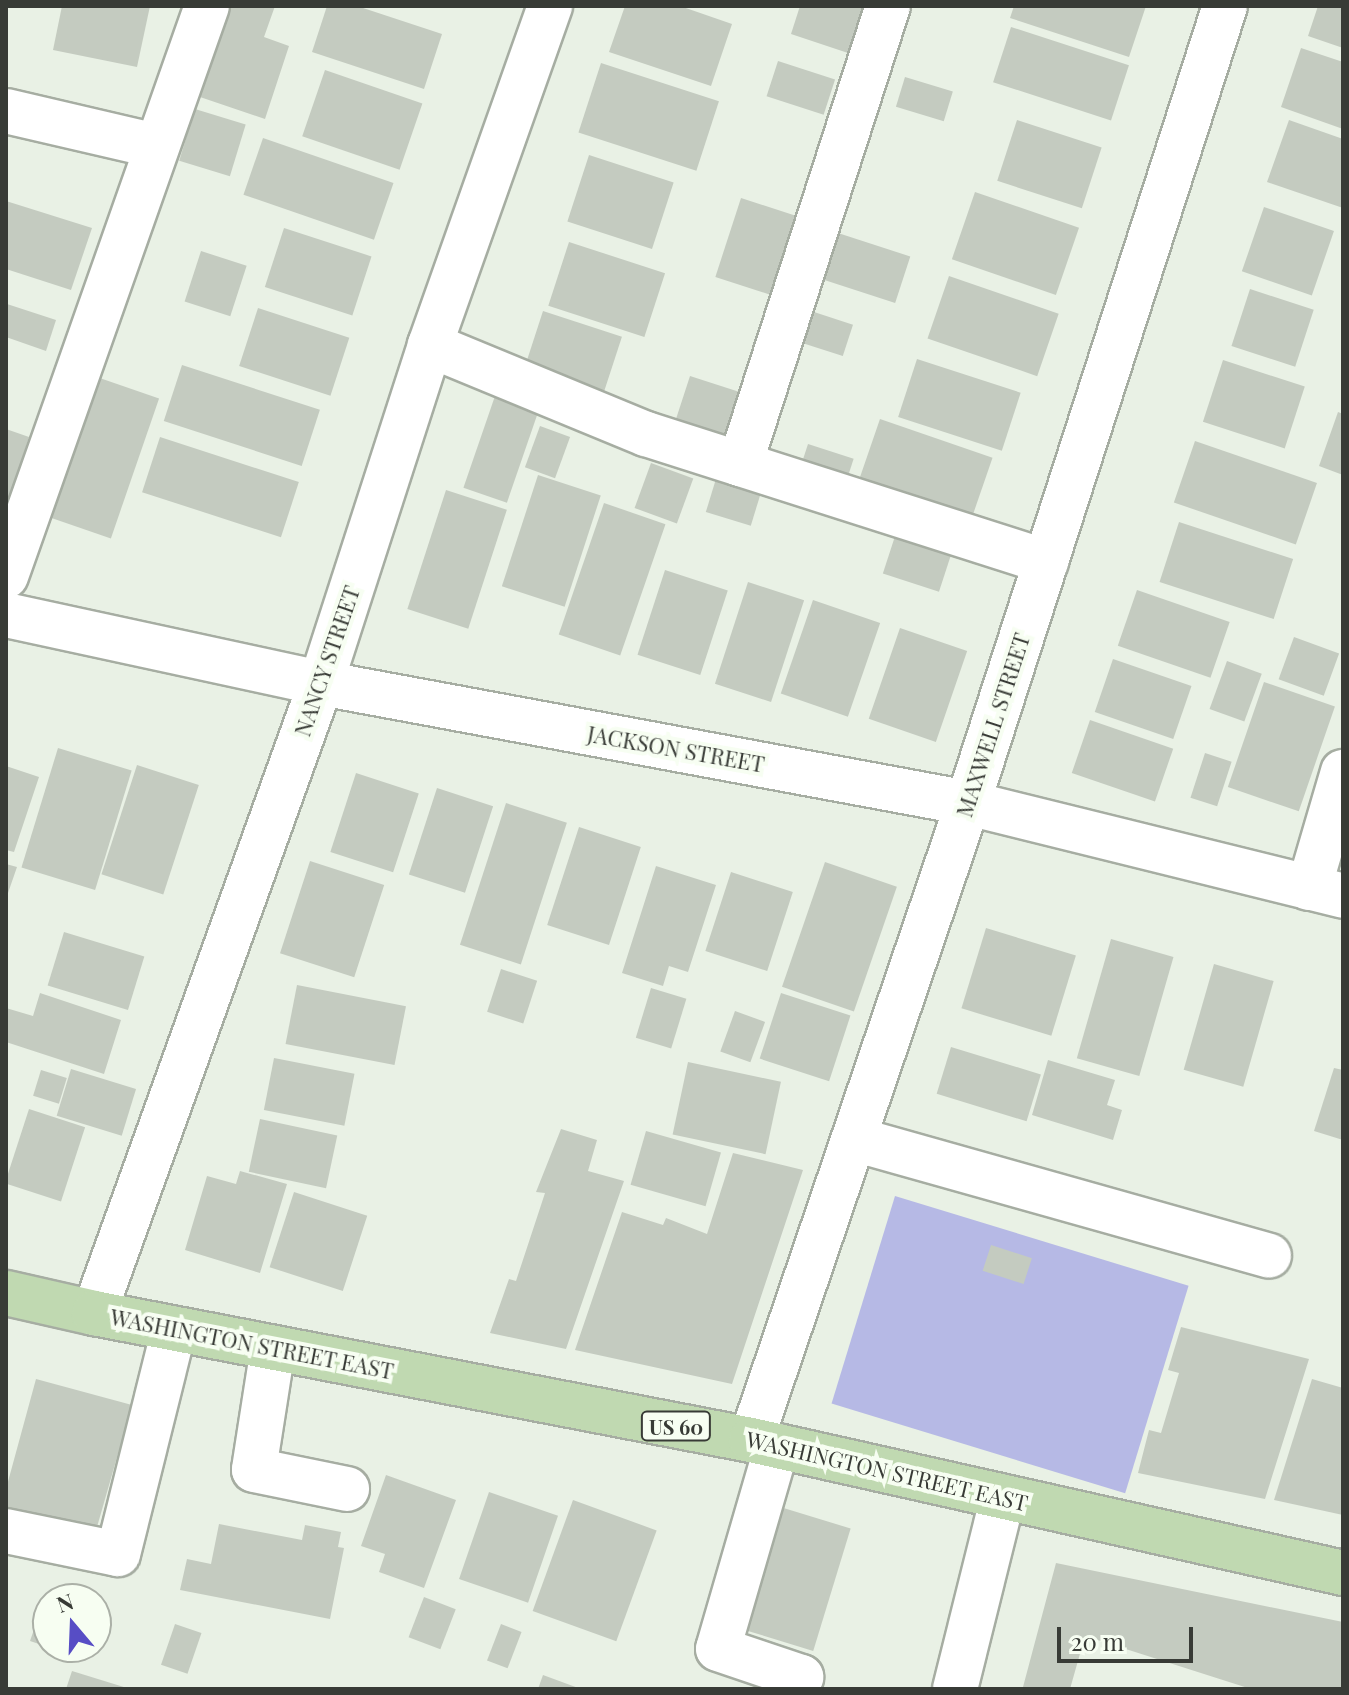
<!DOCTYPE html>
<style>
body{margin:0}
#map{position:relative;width:1349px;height:1695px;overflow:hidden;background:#e9f1e5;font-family:"Playfair Display",serif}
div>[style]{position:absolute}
.green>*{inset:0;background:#b6b9e5;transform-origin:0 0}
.building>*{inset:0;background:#c4cbc0;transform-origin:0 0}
.roads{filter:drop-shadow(2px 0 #a6ada2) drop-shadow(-2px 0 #a6ada2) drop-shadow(0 2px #a6ada2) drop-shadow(0 -2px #a6ada2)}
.minor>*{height:44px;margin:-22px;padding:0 22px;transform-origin:22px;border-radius:22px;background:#fff}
.major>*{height:44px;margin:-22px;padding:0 22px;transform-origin:22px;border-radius:22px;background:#c0d9b1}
span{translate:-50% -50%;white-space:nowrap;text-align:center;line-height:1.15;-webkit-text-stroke:8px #f7fef2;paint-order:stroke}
.shield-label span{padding:2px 6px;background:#f7fef2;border:2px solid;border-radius:6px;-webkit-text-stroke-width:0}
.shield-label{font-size:20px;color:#383b36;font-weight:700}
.street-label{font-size:22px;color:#383b36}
.frame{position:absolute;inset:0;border:8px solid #383b36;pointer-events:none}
.north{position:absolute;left:32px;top:1583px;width:80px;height:80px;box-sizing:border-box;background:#f7fef2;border:2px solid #abb0a7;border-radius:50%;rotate:341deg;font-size:22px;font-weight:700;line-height:32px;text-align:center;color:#383b36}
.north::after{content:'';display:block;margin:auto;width:28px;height:36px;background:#574dc5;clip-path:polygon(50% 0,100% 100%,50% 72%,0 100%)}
.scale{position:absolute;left:1057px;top:1627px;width:136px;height:36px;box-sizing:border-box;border:4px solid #383b36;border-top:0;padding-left:10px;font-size:24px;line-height:28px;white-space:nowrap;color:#383b36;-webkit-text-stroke:6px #f7fef2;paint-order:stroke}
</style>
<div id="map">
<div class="green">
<div style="left:895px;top:1196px;width:307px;height:217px;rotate:17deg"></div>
</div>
<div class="building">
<div style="clip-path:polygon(62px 6px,150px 6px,137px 67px,53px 50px)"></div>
<div style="clip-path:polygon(230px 6px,275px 6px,264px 37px,289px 46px,265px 119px,200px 97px)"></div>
<div style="clip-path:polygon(327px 6px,357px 6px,442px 34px,424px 89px,312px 52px)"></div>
<div style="clip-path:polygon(625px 6px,680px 6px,732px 24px,711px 86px,609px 52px)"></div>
<div style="clip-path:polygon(800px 6px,864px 6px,848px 53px,791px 34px)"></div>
<div style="clip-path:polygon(1014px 6px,1146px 6px,1129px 57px,1010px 18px)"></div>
<div style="clip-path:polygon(1318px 6px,1343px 6px,1343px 48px,1308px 36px)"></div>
<div style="left:1011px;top:27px;width:124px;height:58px;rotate:18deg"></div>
<div style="clip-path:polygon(1301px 48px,1343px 62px,1343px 129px,1281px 107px)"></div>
<div style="left:778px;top:61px;width:60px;height:37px;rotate:18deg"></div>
<div style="left:601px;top:63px;width:124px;height:73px;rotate:18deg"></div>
<div style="left:325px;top:70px;width:103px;height:70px;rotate:19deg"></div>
<div style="left:905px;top:77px;width:50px;height:31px;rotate:17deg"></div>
<div style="left:195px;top:109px;width:53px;height:54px;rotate:17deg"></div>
<div style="left:1017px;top:120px;width:89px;height:64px;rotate:18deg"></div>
<div style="clip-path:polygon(1289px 120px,1343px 139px,1343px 208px,1267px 182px)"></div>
<div style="left:263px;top:138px;width:138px;height:60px;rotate:19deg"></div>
<div style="left:589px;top:155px;width:89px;height:70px;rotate:18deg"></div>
<div style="left:975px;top:192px;width:110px;height:71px;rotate:19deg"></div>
<div style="left:741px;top:198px;width:68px;height:83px;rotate:18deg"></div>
<div style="clip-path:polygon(6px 201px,92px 228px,71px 290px,6px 269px)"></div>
<div style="left:1264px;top:207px;width:74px;height:68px;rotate:19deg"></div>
<div style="left:284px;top:228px;width:92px;height:62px;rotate:18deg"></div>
<div style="left:838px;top:233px;width:76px;height:49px;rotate:18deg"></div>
<div style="left:569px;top:242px;width:101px;height:67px;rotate:18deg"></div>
<div style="left:201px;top:251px;width:48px;height:53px;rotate:18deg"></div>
<div style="left:949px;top:276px;width:116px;height:66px;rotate:19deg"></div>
<div style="left:1250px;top:289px;width:67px;height:60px;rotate:18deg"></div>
<div style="clip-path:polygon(7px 304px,56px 320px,46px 351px,6px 337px)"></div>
<div style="left:258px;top:308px;width:96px;height:61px;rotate:18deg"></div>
<div style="left:543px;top:311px;width:83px;height:62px;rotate:18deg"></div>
<div style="left:814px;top:312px;width:41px;height:33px;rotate:18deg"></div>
<div style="left:917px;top:359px;width:109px;height:61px;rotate:18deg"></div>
<div style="left:1223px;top:360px;width:86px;height:65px;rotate:18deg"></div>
<div style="left:182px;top:365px;width:145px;height:59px;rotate:18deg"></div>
<div style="left:91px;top:375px;width:72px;height:148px;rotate:19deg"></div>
<div style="left:690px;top:376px;width:57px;height:59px;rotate:18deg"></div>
<div style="left:495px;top:396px;width:46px;height:97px;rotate:19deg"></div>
<div style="clip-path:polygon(1338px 412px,1343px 414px,1343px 475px,1319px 466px)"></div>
<div style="left:880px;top:419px;width:119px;height:65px;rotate:19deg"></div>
<div style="left:540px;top:426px;width:32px;height:44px;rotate:20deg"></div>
<div style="clip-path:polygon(6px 429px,29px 437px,7px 506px,6px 505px)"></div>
<div style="left:160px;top:437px;width:146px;height:58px;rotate:18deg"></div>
<div style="left:1195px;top:441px;width:129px;height:65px;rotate:19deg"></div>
<div style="left:808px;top:444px;width:48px;height:30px;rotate:18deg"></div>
<div style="left:651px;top:463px;width:45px;height:48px;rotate:20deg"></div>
<div style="left:719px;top:469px;width:47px;height:45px;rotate:17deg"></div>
<div style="left:538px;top:475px;width:66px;height:117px;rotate:18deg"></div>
<div style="left:446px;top:490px;width:64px;height:125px;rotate:18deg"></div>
<div style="left:604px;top:503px;width:65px;height:139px;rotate:19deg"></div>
<div style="left:1179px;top:522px;width:120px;height:63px;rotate:18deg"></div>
<div style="left:898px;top:527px;width:59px;height:49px;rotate:18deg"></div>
<div style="left:665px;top:570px;width:66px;height:89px;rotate:18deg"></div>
<div style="left:748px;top:582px;width:59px;height:107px;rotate:18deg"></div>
<div style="left:1137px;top:590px;width:98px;height:59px;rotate:19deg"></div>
<div style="left:813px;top:600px;width:71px;height:99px;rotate:19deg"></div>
<div style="left:900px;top:628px;width:71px;height:96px;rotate:19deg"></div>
<div style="left:1294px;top:637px;width:48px;height:45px;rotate:20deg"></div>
<div style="left:1113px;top:659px;width:83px;height:56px;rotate:19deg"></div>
<div style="left:1227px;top:661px;width:37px;height:51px;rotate:20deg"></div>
<div style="left:1264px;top:682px;width:75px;height:111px;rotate:19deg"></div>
<div style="left:1090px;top:720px;width:88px;height:56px;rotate:19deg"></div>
<div style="left:58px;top:748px;width:77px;height:125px;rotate:17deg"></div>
<div style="left:1205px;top:753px;width:28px;height:47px;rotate:18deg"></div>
<div style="left:137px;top:765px;width:65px;height:115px;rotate:18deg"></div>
<div style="clip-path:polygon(6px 766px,39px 777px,14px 852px,6px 850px)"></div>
<div style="left:356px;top:773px;width:66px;height:83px;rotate:18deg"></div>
<div style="left:437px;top:788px;width:59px;height:91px;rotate:18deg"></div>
<div style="left:506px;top:803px;width:64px;height:149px;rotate:18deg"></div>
<div style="left:579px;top:827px;width:65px;height:103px;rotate:18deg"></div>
<div style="left:310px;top:861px;width:78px;height:97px;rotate:18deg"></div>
<div style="left:825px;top:862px;width:76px;height:132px;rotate:19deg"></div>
<div style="clip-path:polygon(6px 864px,17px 867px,8px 893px,6px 892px)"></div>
<div style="clip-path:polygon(656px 866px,716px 885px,688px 972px,669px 966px,663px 986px,622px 973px)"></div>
<div style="left:731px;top:872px;width:65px;height:83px;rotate:18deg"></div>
<div style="left:986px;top:928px;width:94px;height:84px;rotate:17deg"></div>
<div style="left:64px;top:932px;width:84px;height:56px;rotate:17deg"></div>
<div style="left:1111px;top:939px;width:65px;height:124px;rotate:16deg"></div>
<div style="left:1214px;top:964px;width:62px;height:110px;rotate:16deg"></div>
<div style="left:501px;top:969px;width:38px;height:45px;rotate:18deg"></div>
<div style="left:297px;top:985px;width:111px;height:60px;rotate:11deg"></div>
<div style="left:651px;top:988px;width:37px;height:52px;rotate:17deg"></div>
<div style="clip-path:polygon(40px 993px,121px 1020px,104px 1074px,6px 1042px,6px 1008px,33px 1016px)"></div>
<div style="left:781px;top:993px;width:73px;height:69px;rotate:18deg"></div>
<div style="left:735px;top:1011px;width:32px;height:43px;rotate:20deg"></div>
<div style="left:951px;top:1047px;width:94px;height:49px;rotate:17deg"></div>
<div style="left:274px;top:1058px;width:82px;height:53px;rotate:11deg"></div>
<div style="clip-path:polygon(1048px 1060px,1115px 1080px,1107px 1105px,1122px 1110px,1113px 1140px,1032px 1115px)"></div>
<div style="left:688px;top:1062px;width:95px;height:74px;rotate:12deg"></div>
<div style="clip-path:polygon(1334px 1068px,1343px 1070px,1343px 1140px,1314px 1131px)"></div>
<div style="left:71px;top:1069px;width:68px;height:49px;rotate:17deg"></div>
<div style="left:41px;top:1070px;width:27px;height:27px;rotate:17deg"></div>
<div style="left:29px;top:1109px;width:59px;height:78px;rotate:18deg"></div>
<div style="left:260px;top:1119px;width:79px;height:54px;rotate:12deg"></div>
<div style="clip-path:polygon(561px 1129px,597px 1140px,588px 1171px,624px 1181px,566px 1349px,490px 1333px,509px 1279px,516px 1281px,545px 1193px,536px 1192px)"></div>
<div style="left:646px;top:1131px;width:78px;height:56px;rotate:16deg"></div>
<div style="clip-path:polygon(733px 1153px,803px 1170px,732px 1384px,575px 1350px,622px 1212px,663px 1225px,666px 1218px,707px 1234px)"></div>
<div style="clip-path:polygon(240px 1171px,287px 1184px,260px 1273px,185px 1250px,207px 1176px,236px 1184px)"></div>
<div style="left:294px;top:1192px;width:77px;height:79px;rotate:18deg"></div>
<div style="left:991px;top:1245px;width:43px;height:27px;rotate:18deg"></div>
<div style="clip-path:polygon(1181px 1327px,1309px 1359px,1265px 1499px,1138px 1473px,1149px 1430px,1161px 1433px,1179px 1373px,1168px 1370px)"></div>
<div style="clip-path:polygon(36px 1379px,132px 1405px,95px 1534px,6px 1509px,6px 1489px)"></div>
<div style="clip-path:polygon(1312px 1379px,1343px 1388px,1343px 1515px,1274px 1500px)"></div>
<div style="clip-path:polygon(386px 1475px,456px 1500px,424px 1588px,379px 1572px,385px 1554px,361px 1546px)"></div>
<div style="left:489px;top:1492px;width:73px;height:92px;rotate:19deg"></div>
<div style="left:573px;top:1500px;width:89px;height:118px;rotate:20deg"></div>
<div style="left:777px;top:1506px;width:77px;height:128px;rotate:17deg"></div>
<div style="clip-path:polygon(219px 1524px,302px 1540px,305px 1525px,341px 1532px,338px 1547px,344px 1548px,330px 1619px,180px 1590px,187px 1559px,211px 1564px)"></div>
<div style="clip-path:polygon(1056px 1563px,1343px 1622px,1343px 1689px,1251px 1689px,1085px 1636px,1070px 1689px,1023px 1687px)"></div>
<div style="left:424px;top:1597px;width:34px;height:43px;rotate:21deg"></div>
<div style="clip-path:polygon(45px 1598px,48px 1599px,48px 1647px,30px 1641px)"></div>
<div style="left:175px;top:1624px;width:28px;height:43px;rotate:19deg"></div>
<div style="left:501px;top:1624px;width:22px;height:39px;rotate:21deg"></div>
<div style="clip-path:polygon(72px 1671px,127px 1688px,126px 1689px,66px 1689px)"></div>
<div style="clip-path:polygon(543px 1675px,581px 1689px,538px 1689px)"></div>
</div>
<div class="roads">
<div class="minor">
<div style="left:6px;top:111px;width:155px;rotate:13.1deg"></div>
<div style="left:430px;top:345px;width:234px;rotate:22.4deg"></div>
<div style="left:646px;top:434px;width:420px;rotate:17.7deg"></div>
<div style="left:740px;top:464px;width:481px;rotate:-72.1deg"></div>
<div style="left:6px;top:576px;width:604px;rotate:-70.58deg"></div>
<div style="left:6px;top:615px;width:322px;rotate:12.2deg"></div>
<div style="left:321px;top:683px;width:658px;rotate:10.51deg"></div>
<div style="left:968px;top:803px;width:386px;rotate:13.9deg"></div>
<div style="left:1309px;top:888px;width:121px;rotate:-73.7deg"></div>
<div style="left:854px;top:1139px;width:431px;rotate:15.7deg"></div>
<div style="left:94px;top:1313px;width:670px;rotate:-70.19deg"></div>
<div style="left:321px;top:683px;width:355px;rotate:-72.1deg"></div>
<div style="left:430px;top:345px;width:360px;rotate:-70.5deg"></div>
<div style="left:273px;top:1348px;width:123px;rotate:98.9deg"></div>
<div style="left:254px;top:1470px;width:95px;rotate:11.5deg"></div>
<div style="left:751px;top:1440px;width:673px;rotate:-71.19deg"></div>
<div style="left:968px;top:803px;width:837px;rotate:-72.13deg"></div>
<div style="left:777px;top:1446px;width:211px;rotate:106.2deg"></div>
<div style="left:718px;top:1649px;width:88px;rotate:18.6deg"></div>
<div style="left:801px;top:1677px;width:13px;rotate:108deg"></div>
<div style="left:6px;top:1531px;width:114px;rotate:11.6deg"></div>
<div style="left:118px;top:1554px;width:232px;rotate:-76deg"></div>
<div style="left:955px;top:1689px;width:198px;rotate:-76deg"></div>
</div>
<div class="major">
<div style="left:6px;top:1293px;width:90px;rotate:12.8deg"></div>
<div style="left:94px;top:1313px;width:669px;rotate:10.94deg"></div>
<div style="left:751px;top:1440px;width:607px;rotate:12.66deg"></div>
</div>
</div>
<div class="shield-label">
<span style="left:676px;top:1426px">US 60</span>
</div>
<div class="street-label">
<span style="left:327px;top:661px;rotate:-71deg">NANCY STREET</span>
<span style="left:993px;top:725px;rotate:-72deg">MAXWELL STREET</span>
<span style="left:676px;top:749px;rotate:10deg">JACKSON STREET</span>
<span style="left:252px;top:1344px;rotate:11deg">WASHINGTON STREET EAST</span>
<span style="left:887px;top:1471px;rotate:13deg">WASHINGTON STREET EAST</span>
</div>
<div class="frame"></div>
<div class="north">N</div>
<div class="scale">20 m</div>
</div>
